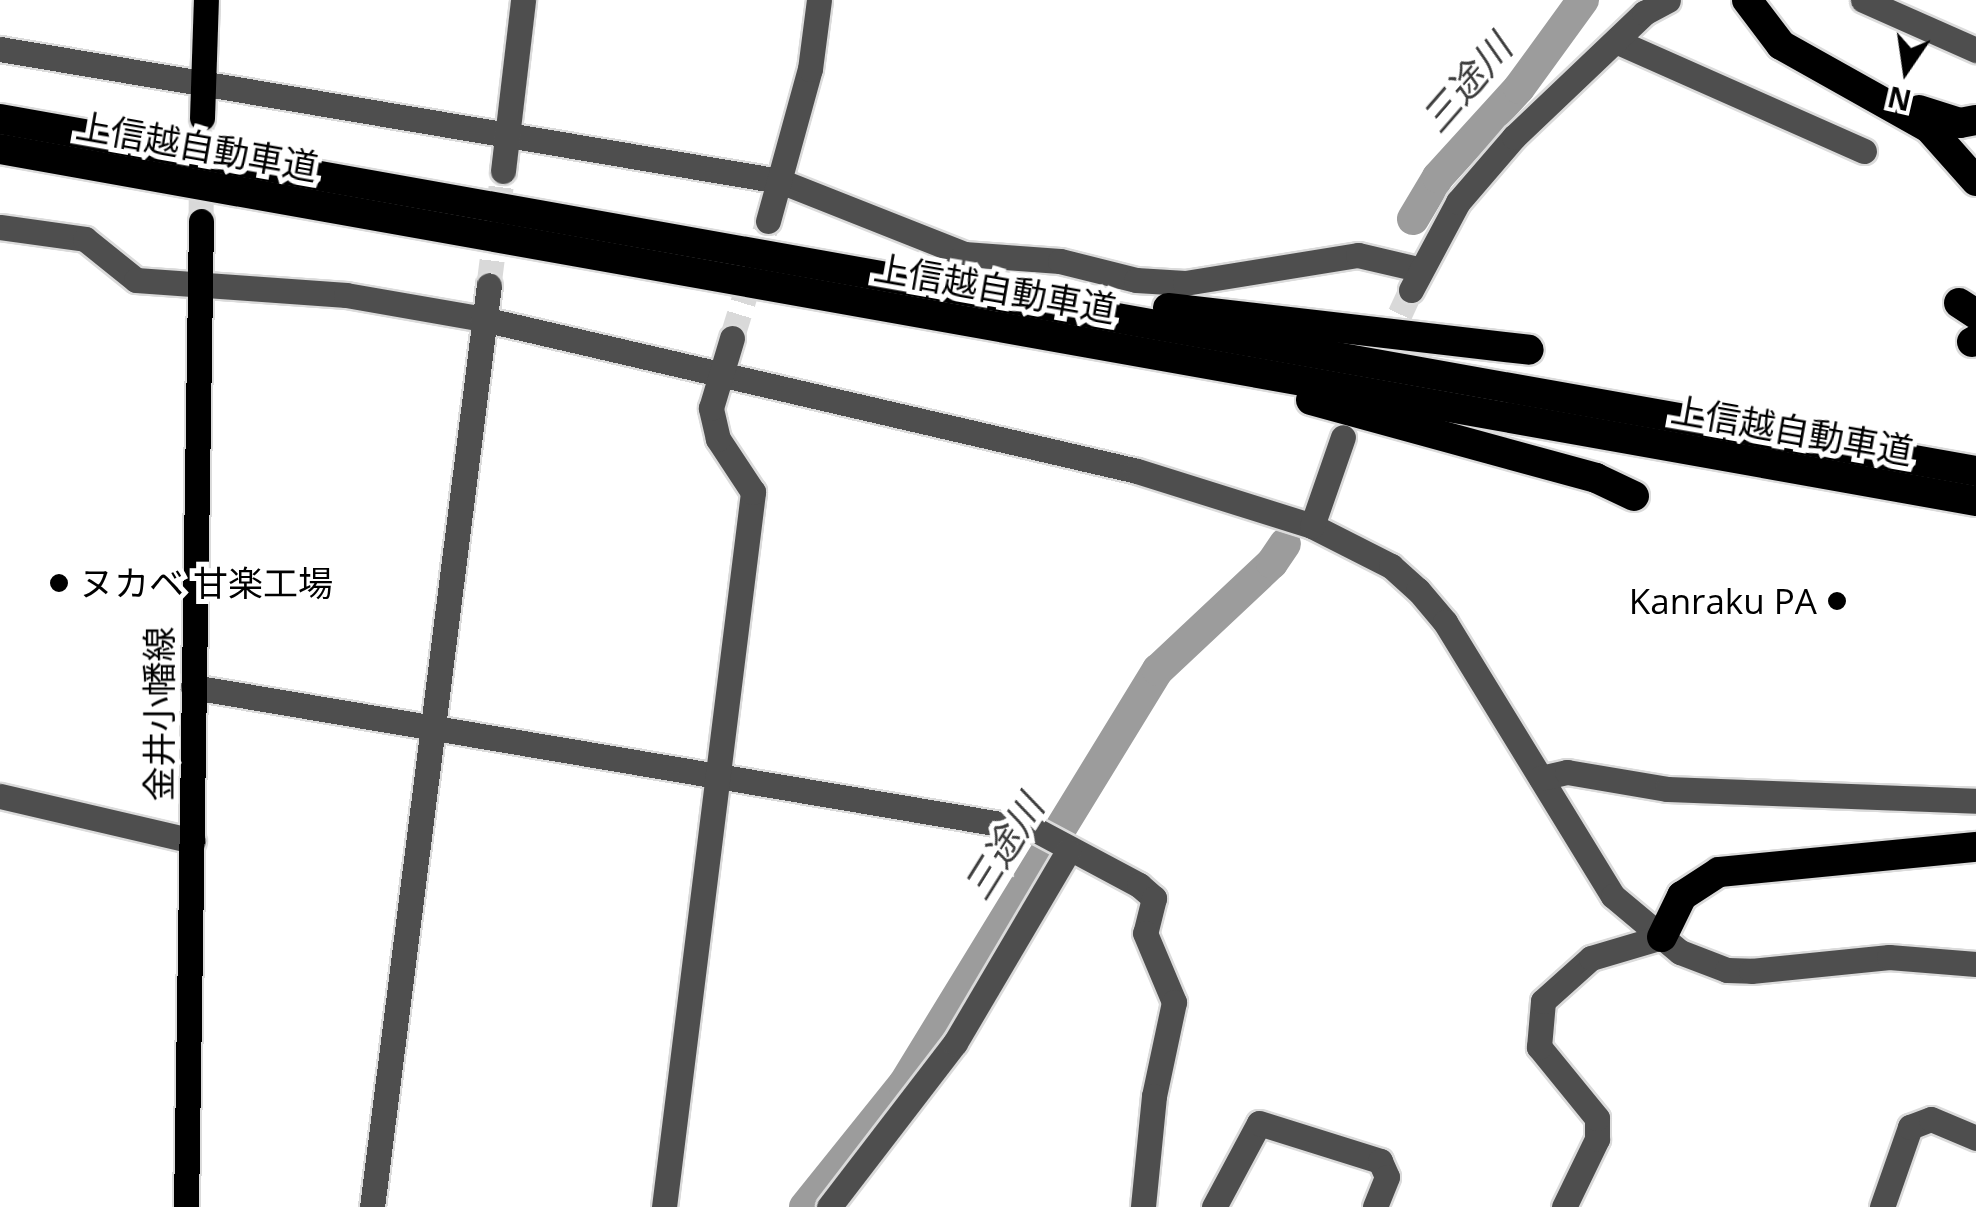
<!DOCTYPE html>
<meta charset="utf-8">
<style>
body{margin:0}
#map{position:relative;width:1976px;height:1207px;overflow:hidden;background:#fff;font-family:"Open Sans","Noto Sans JP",sans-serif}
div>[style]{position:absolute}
.river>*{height:32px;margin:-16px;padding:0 16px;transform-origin:16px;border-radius:16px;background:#9c9c9c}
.minor-tunnel>*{height:25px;margin-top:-12.5px;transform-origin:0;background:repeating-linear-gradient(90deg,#d9d9d9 0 25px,transparent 0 37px)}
.major-tunnel>*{height:25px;margin-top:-12.5px;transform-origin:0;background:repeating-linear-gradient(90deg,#d9d9d9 0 25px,transparent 0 37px)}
.roads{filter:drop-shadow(2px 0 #dbdbdb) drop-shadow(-2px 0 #dbdbdb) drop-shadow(0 2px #dbdbdb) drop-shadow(0 -2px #dbdbdb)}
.minor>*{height:25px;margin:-12.5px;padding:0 12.5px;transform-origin:12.5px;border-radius:12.5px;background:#4e4e4e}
.major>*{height:25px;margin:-12.5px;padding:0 12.5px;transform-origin:12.5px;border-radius:12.5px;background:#000}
.highway>*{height:30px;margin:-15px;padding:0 15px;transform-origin:15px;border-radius:15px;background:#000}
.dots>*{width:28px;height:28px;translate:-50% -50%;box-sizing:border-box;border:5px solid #fff;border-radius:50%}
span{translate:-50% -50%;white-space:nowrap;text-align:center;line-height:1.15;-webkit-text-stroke:10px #fff;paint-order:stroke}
.street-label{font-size:35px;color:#000}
.poi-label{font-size:35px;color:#000}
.left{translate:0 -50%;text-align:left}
.right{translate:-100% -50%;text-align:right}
.water-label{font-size:38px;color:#3d3d3d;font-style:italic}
.north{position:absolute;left:1856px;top:20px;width:100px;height:100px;-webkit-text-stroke:8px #fff;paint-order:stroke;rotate:193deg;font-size:28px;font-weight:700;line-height:40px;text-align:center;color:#000}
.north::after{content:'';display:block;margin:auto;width:35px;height:45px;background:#000;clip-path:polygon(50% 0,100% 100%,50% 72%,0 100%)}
</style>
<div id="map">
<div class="river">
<div style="left:1413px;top:219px;width:49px;rotate:-59.2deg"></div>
<div style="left:1438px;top:177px;width:120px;rotate:-47.7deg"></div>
<div style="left:1519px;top:88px;width:109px;rotate:-54deg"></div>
<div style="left:805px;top:1207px;width:158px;rotate:-51.2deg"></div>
<div style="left:904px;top:1084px;width:486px;rotate:-58.5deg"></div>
<div style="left:1158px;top:670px;width:156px;rotate:-43.2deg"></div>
<div style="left:1272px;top:563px;width:23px;rotate:-56deg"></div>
</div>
<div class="minor-tunnel">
<div style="left:489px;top:285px;width:115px;rotate:-83deg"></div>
<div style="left:732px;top:338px;width:122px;rotate:-72.9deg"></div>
<div style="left:1369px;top:381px;width:100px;rotate:-65.2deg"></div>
</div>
<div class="major-tunnel">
<div style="left:201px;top:221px;width:103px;rotate:-89.4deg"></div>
</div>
<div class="roads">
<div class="minor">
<div style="left:1863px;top:0;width:124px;rotate:23.9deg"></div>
<div style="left:1618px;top:42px;width:269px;rotate:23.9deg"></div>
<div style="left:0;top:49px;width:791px;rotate:9.61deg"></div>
<div style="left:780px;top:181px;width:198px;rotate:21.6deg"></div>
<div style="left:964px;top:254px;width:96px;rotate:4.2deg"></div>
<div style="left:1060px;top:261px;width:78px;rotate:14deg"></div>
<div style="left:1136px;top:280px;width:49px;rotate:3.5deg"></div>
<div style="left:1185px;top:283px;width:175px;rotate:-9.2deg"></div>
<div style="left:1358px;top:255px;width:62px;rotate:13.1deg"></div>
<div style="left:503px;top:171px;width:172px;rotate:-83.3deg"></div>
<div style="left:768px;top:221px;width:158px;rotate:-74.6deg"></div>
<div style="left:810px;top:69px;width:70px;rotate:-82.6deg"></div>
<div style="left:0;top:227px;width:86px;rotate:8deg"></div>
<div style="left:85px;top:239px;width:65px;rotate:38.8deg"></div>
<div style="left:136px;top:280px;width:211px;rotate:4.1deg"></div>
<div style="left:346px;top:295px;width:139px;rotate:9.9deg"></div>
<div style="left:483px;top:319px;width:671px;rotate:13.08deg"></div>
<div style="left:1137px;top:471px;width:183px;rotate:17.4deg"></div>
<div style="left:1312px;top:526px;width:89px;rotate:26.9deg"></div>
<div style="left:1391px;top:566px;width:36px;rotate:42deg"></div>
<div style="left:1418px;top:590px;width:42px;rotate:49.8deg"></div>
<div style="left:1445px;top:622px;width:321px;rotate:58.5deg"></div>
<div style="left:1613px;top:896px;width:87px;rotate:39.9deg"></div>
<div style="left:1680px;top:952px;width:50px;rotate:21deg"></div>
<div style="left:1727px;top:970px;width:24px;rotate:2deg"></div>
<div style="left:1751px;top:971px;width:139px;rotate:-5.8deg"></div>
<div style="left:1889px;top:957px;width:87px;rotate:4.6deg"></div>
<div style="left:1411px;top:290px;width:100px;rotate:-61.9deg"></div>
<div style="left:1458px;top:202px;width:86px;rotate:-49.3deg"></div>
<div style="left:1514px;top:137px;width:180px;rotate:-43.6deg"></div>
<div style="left:1644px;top:13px;width:27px;rotate:-28deg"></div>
<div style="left:1312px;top:526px;width:94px;rotate:-70.8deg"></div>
<div style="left:193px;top:687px;width:855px;rotate:9.63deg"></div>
<div style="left:1036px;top:830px;width:117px;rotate:28.1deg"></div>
<div style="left:1139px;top:885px;width:20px;rotate:41deg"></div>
<div style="left:1154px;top:898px;width:36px;rotate:104deg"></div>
<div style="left:1145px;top:933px;width:75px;rotate:67.2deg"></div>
<div style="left:1174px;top:1002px;width:96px;rotate:102deg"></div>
<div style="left:1154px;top:1096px;width:112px;rotate:95.7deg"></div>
<div style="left:1541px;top:778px;width:27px;rotate:-13deg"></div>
<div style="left:1567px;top:772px;width:101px;rotate:9.6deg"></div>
<div style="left:1667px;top:789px;width:309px;rotate:2.2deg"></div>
<div style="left:0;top:796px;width:198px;rotate:13.1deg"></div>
<div style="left:372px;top:1207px;width:929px;rotate:-82.77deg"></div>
<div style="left:664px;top:1207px;width:721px;rotate:-82.9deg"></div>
<div style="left:753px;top:492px;width:64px;rotate:-123.4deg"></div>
<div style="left:718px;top:439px;width:32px;rotate:-103deg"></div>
<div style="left:711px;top:408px;width:73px;rotate:-73.3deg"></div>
<div style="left:829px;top:1207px;width:207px;rotate:-52.5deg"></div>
<div style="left:955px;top:1043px;width:223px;rotate:-59.5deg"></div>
<div style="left:1214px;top:1207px;width:95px;rotate:-61.8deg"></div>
<div style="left:1259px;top:1123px;width:127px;rotate:17.4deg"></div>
<div style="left:1380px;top:1161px;width:17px;rotate:66deg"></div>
<div style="left:1387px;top:1177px;width:32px;rotate:112deg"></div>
<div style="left:1564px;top:1207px;width:76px;rotate:-64.1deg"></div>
<div style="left:1597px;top:1139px;width:21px;rotate:-90deg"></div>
<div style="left:1597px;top:1118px;width:92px;rotate:-129.2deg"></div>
<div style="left:1539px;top:1047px;width:46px;rotate:-85deg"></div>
<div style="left:1543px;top:1001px;width:64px;rotate:-41.9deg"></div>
<div style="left:1591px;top:958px;width:74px;rotate:-16.5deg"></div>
<div style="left:1882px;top:1207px;width:85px;rotate:-70.7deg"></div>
<div style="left:1910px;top:1127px;width:22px;rotate:-21deg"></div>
<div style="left:1931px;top:1119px;width:49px;rotate:22.9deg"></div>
</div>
<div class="major">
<div style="left:202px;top:118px;width:118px;rotate:-88.1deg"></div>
<div style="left:186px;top:1207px;width:986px;rotate:-89.13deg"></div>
</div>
<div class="highway">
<div style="left:1747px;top:0;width:56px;rotate:52.9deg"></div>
<div style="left:1781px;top:45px;width:170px;rotate:29.3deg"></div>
<div style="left:1929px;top:128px;width:71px;rotate:48.4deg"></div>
<div style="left:1919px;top:110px;width:43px;rotate:17.6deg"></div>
<div style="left:1960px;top:123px;width:16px;rotate:-11deg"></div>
<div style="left:0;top:119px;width:2007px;rotate:10.1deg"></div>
<div style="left:0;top:149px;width:2007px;rotate:10.1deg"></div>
<div style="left:1959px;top:303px;width:20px;rotate:33deg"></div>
<div style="left:1168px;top:308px;width:363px;rotate:6.6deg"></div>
<div style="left:1972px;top:342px;width:4px;rotate:-27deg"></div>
<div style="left:1311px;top:400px;width:295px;rotate:15.3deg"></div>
<div style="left:1596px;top:478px;width:42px;rotate:25.3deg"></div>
<div style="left:1662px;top:937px;width:46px;rotate:-64deg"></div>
<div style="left:1682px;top:896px;width:44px;rotate:-33deg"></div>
<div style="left:1719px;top:872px;width:258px;rotate:-5.6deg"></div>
</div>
</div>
<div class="dots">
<div style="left:59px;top:583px;background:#000"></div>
<div style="left:1837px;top:601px;background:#000"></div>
</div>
<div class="street-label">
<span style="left:197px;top:146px;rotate:10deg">上信越自動車道</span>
<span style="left:995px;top:288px;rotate:10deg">上信越自動車道</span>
<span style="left:1792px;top:430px;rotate:10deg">上信越自動車道</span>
<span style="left:159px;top:714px;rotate:-90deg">金井小幡線</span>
</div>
<div class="poi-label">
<span class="left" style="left:79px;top:583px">ヌカベ 甘楽工場</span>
<span class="right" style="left:1817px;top:601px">Kanraku PA</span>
</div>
<div class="water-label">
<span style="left:1466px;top:83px;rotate:-49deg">三途川</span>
<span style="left:1003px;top:847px;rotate:-58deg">三途川</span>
</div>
<div class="north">N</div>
</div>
